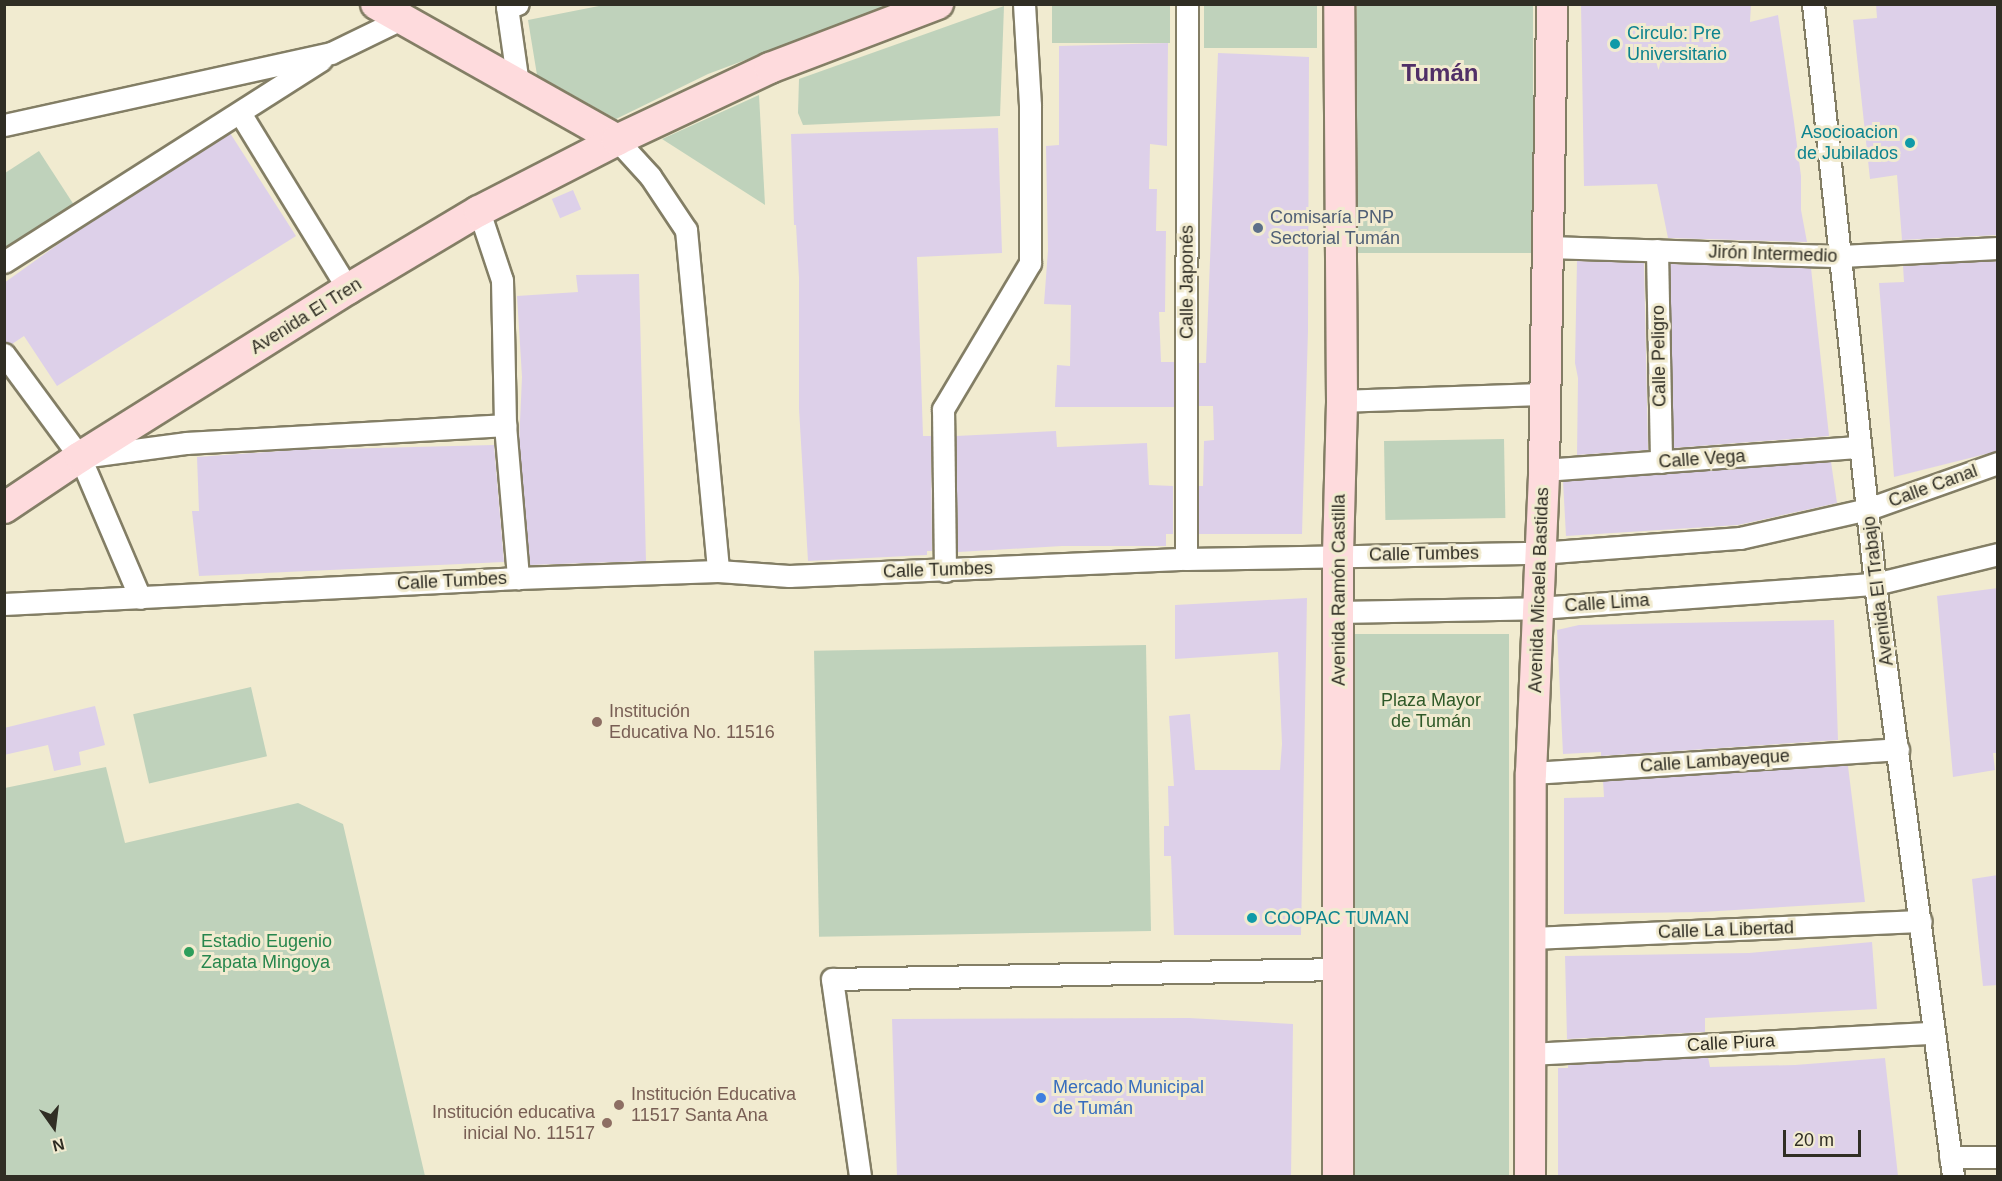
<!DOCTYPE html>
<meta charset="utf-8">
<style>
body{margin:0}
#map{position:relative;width:2002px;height:1181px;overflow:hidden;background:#f1ebd0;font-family:Arial,sans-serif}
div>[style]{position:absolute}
.green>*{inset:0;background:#bfd2bb;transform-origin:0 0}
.building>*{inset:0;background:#ddd0e9;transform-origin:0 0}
.roads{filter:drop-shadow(2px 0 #837e65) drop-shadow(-2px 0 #837e65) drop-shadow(0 2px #837e65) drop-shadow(0 -2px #837e65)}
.street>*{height:21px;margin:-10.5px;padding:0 10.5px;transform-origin:10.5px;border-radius:10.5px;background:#fff}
.secondary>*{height:30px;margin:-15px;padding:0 15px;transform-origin:15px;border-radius:15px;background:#fedbdd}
.dots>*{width:16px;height:16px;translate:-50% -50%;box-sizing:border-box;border:3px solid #f1ebd0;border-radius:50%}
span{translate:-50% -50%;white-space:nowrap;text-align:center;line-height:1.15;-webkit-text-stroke:6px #f1ebd0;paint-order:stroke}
.culture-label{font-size:18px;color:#0d838f}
.left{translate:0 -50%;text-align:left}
.right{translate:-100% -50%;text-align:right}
.service-label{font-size:18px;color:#4e5e75}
.street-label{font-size:18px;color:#302e24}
.park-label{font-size:18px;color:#2f5928}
.education-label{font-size:18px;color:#785e54}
.leisure-label{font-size:18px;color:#27864d}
.shop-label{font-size:18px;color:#366cbe}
.district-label{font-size:24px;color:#502e67;font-weight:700}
.frame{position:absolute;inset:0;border:6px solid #302e24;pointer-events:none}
.north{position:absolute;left:24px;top:1097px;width:60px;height:60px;-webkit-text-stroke:4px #f1ebd0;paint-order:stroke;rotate:166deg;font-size:16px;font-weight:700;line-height:24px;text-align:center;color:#302e24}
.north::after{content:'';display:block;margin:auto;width:21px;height:27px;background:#302e24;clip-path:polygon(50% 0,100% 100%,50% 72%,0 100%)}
.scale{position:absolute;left:1783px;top:1130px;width:78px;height:27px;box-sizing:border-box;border:3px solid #302e24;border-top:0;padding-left:8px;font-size:18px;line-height:21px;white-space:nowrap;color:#302e24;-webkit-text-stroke:4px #f1ebd0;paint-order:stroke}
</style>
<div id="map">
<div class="green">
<div style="clip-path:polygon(604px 5px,604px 4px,893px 5px,708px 74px,616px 119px,537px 75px,528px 20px)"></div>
<div style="left:1052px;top:5px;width:118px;height:38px"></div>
<div style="left:1204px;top:5px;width:113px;height:43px"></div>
<div style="left:1357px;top:5px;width:176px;height:248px"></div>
<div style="clip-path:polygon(1004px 6px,1000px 116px,803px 125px,798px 113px,799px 79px)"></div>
<div style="clip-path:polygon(759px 95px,765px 205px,662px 139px)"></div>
<div style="clip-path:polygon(39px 151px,74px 205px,5px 249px,5px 173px)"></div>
<div style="left:1504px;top:439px;width:79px;height:120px;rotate:89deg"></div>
<div style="left:1354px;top:634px;width:155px;height:542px"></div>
<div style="left:1146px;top:645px;width:286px;height:332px;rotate:89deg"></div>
<div style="left:251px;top:687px;width:71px;height:121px;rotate:77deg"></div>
<div style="clip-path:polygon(106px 767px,125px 843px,298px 803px,343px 824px,425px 1176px,5px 1176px,5px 788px)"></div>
</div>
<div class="building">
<div style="clip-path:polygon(1581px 4px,1751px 4px,1750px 22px,1778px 15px,1794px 122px,1801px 176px,1801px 210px,1807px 242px,1668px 238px,1657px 184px,1584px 186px)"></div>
<div style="clip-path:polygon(1876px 4px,1998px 4px,1998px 235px,1902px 240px,1897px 175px,1870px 179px,1853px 20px,1877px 18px)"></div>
<div style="clip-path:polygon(1168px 43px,1167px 146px,1150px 144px,1149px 189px,1157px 189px,1156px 231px,1166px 231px,1165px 312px,1159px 312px,1161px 362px,1174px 362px,1174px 407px,1055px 407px,1057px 365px,1070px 366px,1071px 305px,1044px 304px,1048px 250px,1046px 146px,1059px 145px,1059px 46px)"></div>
<div style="clip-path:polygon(1218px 53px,1309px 57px,1308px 331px,1302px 534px,1199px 534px,1199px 486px,1203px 486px,1204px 441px,1214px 440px,1213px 406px,1199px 406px,1199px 363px,1206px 363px)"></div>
<div style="clip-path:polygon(998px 128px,1002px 253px,917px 257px,923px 436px,931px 436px,932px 551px,927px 551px,927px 555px,808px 561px,799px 409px,799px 278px,796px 225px,794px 225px,791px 134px)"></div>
<div style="clip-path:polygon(230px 133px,296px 236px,57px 386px,24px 336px,12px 344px,4px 342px,4px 283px,78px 230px)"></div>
<div style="left:573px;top:190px;width:21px;height:23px;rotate:67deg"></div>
<div style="clip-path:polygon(1577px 261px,1644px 263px,1648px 450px,1577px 455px,1578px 378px,1575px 363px)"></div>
<div style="clip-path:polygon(1998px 261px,1998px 451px,1894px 477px,1879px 283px,1904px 282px,1903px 266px)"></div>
<div style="clip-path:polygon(1670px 264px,1811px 268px,1829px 436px,1673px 448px)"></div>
<div style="clip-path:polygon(639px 274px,646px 561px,530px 565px,519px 444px,522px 377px,517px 296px,578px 292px,576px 275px)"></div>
<div style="clip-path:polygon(1056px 431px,1057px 447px,1147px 443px,1149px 485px,1173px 486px,1173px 534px,1166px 534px,1166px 546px,1062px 546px,958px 552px,956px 436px)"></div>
<div style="clip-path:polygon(494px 445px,504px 562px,199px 576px,192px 511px,199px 511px,197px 457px,294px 450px)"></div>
<div style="clip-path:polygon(1831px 462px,1837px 503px,1738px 525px,1566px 536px,1563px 481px)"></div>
<div style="clip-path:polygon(1998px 588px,1998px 753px,1993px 753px,1995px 770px,1953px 777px,1937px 596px)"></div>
<div style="clip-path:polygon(1307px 598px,1301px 935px,1174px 935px,1171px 856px,1164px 856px,1164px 826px,1169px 826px,1168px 786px,1174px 786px,1169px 716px,1190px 714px,1195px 770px,1280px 770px,1282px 744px,1278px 652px,1175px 659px,1175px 605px)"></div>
<div style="clip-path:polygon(1834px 620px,1838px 740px,1601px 756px,1601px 752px,1563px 754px,1557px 630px,1579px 625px)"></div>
<div style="clip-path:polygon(95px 706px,105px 745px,79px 752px,81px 765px,54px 771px,48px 745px,4px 755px,4px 728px)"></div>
<div style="clip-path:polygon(1839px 766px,1848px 766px,1865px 902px,1702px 912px,1564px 914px,1564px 798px,1604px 797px,1603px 781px)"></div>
<div style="clip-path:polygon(1998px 875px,1998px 985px,1983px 986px,1972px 879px)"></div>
<div style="clip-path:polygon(1872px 942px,1877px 1009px,1705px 1018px,1705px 1032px,1567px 1039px,1565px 956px,1749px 953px)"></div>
<div style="clip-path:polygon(1189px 1018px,1293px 1024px,1291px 1176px,897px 1176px,892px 1019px)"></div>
<div style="clip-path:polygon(1708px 1057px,1710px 1067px,1795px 1065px,1885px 1058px,1898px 1176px,1558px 1176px,1558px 1068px,1568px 1068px,1568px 1065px)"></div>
</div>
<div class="roads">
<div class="street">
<div style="left:1813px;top:4px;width:583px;rotate:83.9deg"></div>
<div style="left:1875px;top:584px;width:597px;rotate:82.49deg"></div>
<div style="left:518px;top:84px;width:78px;rotate:-98.1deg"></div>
<div style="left:507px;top:7px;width:11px;rotate:-15deg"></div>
<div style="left:240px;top:113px;width:206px;rotate:58.5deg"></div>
<div style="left:4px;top:125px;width:335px;rotate:-12.4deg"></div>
<div style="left:331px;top:53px;width:78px;rotate:-25.9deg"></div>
<div style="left:617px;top:140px;width:49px;rotate:47.5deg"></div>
<div style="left:650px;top:176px;width:65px;rotate:56.3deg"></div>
<div style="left:686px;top:230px;width:342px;rotate:84.6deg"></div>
<div style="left:479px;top:211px;width:73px;rotate:71.6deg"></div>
<div style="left:502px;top:280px;width:145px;rotate:88.8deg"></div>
<div style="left:505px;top:425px;width:154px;rotate:85.1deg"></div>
<div style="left:1548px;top:247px;width:293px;rotate:1.8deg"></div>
<div style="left:1841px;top:256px;width:157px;rotate:-2.9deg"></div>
<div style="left:1657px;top:250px;width:212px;rotate:88.9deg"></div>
<div style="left:4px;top:262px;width:376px;rotate:-32.5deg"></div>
<div style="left:4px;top:354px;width:128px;rotate:53.6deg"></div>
<div style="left:80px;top:457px;width:153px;rotate:66.9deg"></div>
<div style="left:1342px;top:401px;width:203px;rotate:-2deg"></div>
<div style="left:89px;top:456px;width:99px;rotate:-7.6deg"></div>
<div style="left:187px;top:443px;width:319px;rotate:-3.2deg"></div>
<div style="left:1544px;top:470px;width:317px;rotate:-4.2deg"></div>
<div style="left:1186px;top:559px;width:555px;rotate:-89.9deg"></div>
<div style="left:945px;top:571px;width:162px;rotate:-90.7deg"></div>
<div style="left:943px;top:409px;width:170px;rotate:-59.2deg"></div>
<div style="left:1030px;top:263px;width:158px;rotate:-90deg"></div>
<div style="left:1030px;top:105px;width:101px;rotate:-93.4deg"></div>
<div style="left:4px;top:604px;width:515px;rotate:-2.9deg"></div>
<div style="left:518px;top:578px;width:200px;rotate:-2deg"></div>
<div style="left:718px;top:571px;width:71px;rotate:4deg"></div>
<div style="left:789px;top:576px;width:397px;rotate:-2.5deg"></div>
<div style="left:1186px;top:559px;width:353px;rotate:-1deg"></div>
<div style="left:1539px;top:553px;width:202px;rotate:-4.3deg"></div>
<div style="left:1740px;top:538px;width:131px;rotate:-12.8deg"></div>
<div style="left:1868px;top:509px;width:138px;rotate:-19.5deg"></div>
<div style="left:1338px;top:612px;width:200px;rotate:-1.1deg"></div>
<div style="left:1538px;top:608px;width:338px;rotate:-4.1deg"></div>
<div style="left:1875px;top:584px;width:127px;rotate:-13.7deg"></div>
<div style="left:1531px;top:773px;width:368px;rotate:-3.7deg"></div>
<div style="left:1531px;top:938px;width:390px;rotate:-2.5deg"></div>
<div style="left:1530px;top:1054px;width:403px;rotate:-3deg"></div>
<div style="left:1950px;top:1157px;width:48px"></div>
<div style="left:860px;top:1176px;width:199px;rotate:-98.1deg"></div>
<div style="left:832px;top:979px;width:507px;rotate:-1.13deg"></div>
</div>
<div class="secondary">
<div style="left:376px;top:4px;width:277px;rotate:29.4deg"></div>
<div style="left:4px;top:508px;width:92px;rotate:-33.9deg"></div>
<div style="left:80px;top:457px;width:316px;rotate:-32.1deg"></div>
<div style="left:348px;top:289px;width:152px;rotate:-30.8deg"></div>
<div style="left:479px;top:211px;width:155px;rotate:-27.2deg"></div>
<div style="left:617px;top:140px;width:169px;rotate:-25.2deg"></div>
<div style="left:770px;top:68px;width:180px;rotate:-20.9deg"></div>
<div style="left:1338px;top:1176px;width:621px;rotate:-90deg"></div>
<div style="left:1338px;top:555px;width:154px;rotate:-88.5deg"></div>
<div style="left:1342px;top:401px;width:397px;rotate:-90.4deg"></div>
<div style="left:1530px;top:1176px;width:403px;rotate:-89.9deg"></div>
<div style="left:1531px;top:773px;width:303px;rotate:-87.5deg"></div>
<div style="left:1544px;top:470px;width:466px;rotate:-89deg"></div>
</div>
</div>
<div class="dots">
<div style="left:1615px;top:44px;background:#0f9aa8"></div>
<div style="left:1910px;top:143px;background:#0f9aa8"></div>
<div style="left:1258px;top:228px;background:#5c6f8a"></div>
<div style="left:597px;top:722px;background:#8d6e63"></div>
<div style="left:1252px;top:918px;background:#0f9aa8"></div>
<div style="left:189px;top:952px;background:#2e9e5b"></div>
<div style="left:1041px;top:1098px;background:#3f7fe0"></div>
<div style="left:619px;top:1105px;background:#8d6e63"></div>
<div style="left:607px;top:1123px;background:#8d6e63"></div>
</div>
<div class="culture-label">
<span class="left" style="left:1627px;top:44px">Circulo: Pre<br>Universitario</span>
<span class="right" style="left:1898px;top:143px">Asocioacion<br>de Jubilados</span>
<span class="left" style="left:1264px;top:918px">COOPAC TUMAN</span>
</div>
<div class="service-label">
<span class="left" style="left:1270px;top:228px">Comisaría PNP<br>Sectorial Tumán</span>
</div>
<div class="street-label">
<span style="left:1773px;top:254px;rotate:2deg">Jirón Intermedio</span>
<span style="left:1187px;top:282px;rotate:-90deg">Calle Japonés</span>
<span style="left:306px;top:316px;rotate:-32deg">Avenida El Tren</span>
<span style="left:1659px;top:356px;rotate:-91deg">Calle Peligro</span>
<span style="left:1702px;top:459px;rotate:-4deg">Calle Vega</span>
<span style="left:1933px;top:486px;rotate:-20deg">Calle Canal</span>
<span style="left:1424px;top:554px;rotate:-1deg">Calle Tumbes</span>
<span style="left:938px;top:570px;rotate:-2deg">Calle Tumbes</span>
<span style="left:452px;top:581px;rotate:-3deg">Calle Tumbes</span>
<span style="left:1339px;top:590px;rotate:-90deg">Avenida Ramón Castilla</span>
<span style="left:1539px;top:590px;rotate:-88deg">Avenida Micaela Bastidas</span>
<span style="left:1878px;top:591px;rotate:-97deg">Avenida El Trabajo</span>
<span style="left:1607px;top:603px;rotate:-4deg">Calle Lima</span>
<span style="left:1715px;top:761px;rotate:-4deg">Calle Lambayeque</span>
<span style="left:1726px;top:930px;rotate:-2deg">Calle La Libertad</span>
<span style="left:1731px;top:1043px;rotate:-3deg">Calle Piura</span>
</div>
<div class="park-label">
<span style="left:1431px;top:711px">Plaza Mayor<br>de Tumán</span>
</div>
<div class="education-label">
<span class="left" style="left:609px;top:722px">Institución<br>Educativa No. 11516</span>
<span class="left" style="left:631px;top:1105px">Institución Educativa<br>11517 Santa Ana</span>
<span class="right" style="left:595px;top:1123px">Institución educativa<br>inicial No. 11517</span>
</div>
<div class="leisure-label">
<span class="left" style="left:201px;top:952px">Estadio Eugenio<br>Zapata Mingoya</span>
</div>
<div class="shop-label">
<span class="left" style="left:1053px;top:1098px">Mercado Municipal<br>de Tumán</span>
</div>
<div class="district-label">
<span style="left:1440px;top:73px">Tumán</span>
</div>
<div class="frame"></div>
<div class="north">N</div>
<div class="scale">20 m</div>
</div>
